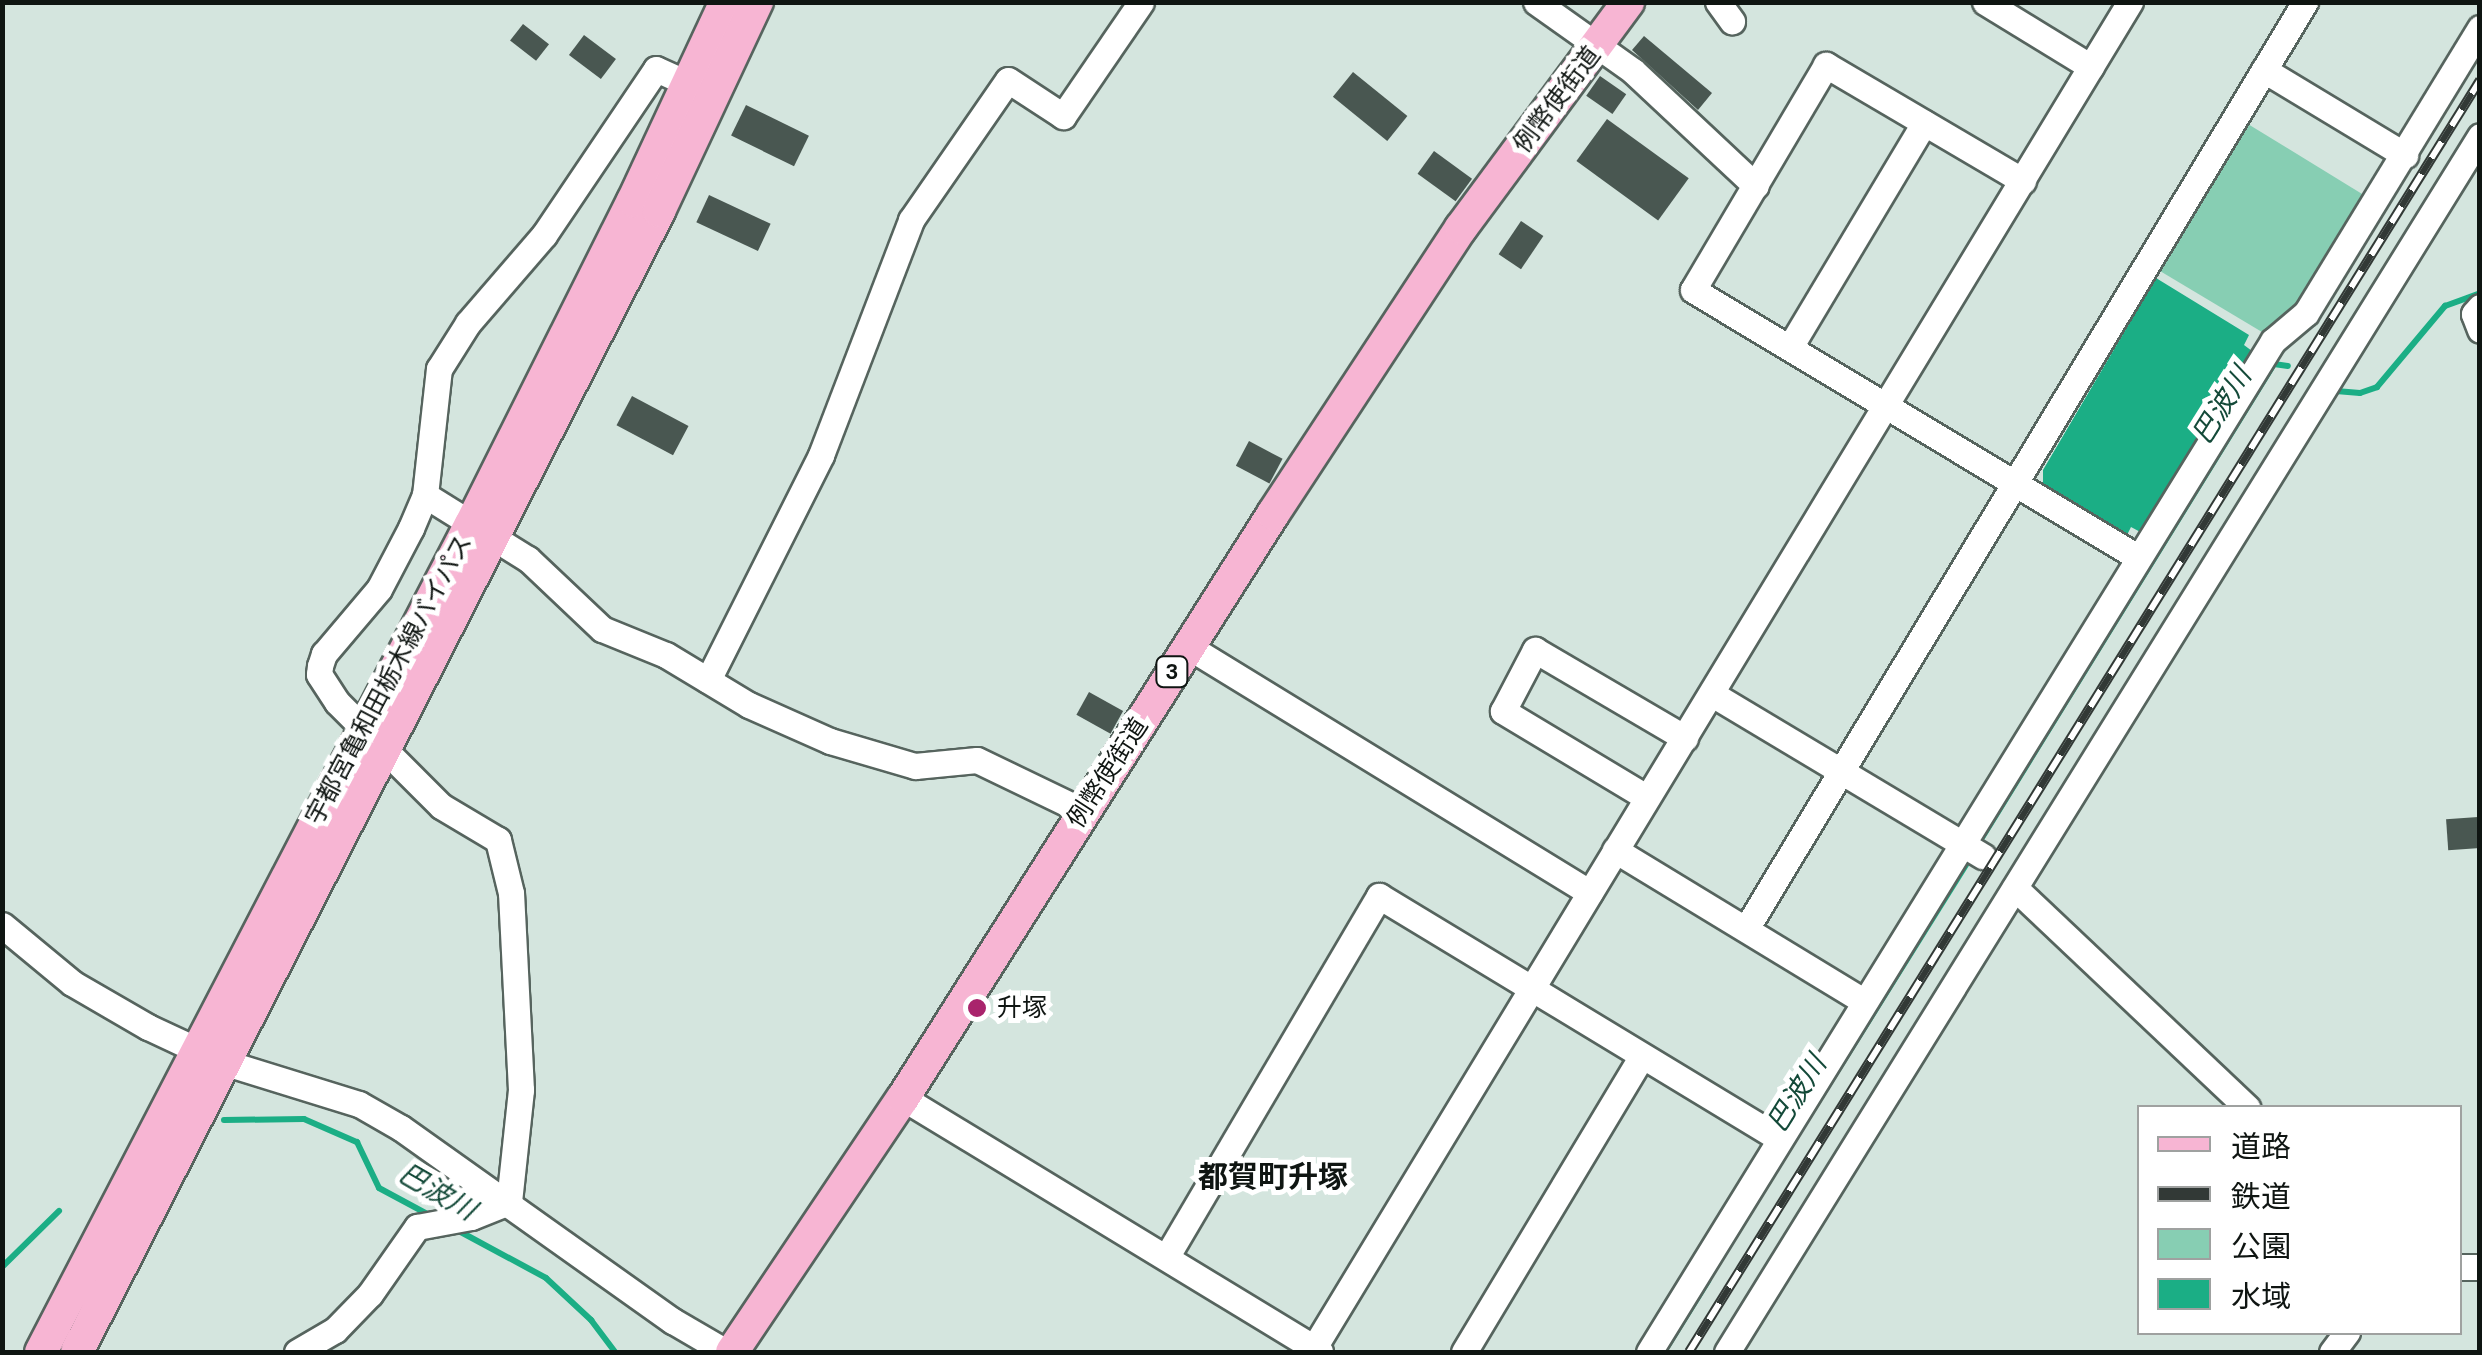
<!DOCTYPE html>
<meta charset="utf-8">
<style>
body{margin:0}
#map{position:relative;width:2482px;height:1355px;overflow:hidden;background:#d4e5de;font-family:"DM Sans","Noto Sans JP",sans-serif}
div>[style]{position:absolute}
.green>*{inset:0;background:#87ceb3}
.water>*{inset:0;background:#1bae85}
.stream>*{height:6px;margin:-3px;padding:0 3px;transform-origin:3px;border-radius:3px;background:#1bae85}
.building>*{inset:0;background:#495751;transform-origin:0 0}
.roads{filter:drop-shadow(2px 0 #56645e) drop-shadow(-2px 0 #56645e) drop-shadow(0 2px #56645e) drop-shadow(0 -2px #56645e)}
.minor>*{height:25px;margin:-12.5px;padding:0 12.5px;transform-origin:12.5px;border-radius:12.5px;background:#fff}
.major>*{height:32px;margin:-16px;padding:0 16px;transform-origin:16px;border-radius:16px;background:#f7b5d3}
.rail>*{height:10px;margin-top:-5px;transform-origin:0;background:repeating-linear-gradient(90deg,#fff 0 19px,#323936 0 38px);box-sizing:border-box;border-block:2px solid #323936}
.dots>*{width:28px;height:28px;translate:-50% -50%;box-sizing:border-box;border:5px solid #fff;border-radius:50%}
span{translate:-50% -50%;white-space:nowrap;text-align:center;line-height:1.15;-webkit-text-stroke:10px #fff;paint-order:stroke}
.shield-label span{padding:2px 8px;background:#fff;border:2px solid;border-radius:8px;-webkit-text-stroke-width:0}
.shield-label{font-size:22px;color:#0f1512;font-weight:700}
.street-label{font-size:25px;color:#0f1512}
.poi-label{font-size:25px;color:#0f1512}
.left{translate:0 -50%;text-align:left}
.water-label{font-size:28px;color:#144a39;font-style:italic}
.quarter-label{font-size:30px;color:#0f1512;font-weight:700}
.frame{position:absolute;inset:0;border:5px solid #0f1512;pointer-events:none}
.legend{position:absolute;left:2137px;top:1105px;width:325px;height:230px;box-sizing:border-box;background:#fff;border:2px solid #9fa1a0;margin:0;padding:12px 18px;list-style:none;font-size:30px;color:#0f1512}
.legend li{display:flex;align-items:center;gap:20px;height:50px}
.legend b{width:50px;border:2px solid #9fa1a0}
</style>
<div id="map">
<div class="green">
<div style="clip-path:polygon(2243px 121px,2367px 197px,2301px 305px,2267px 335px,2155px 268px)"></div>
</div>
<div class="water">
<div style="clip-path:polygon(2156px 278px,2249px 335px,2244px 345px,2252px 351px,2144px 534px,2131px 527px,2126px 537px,2043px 486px,2043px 470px)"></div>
</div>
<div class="stream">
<div style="left:2336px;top:391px;width:24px;rotate:5deg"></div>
<div style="left:2360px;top:393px;width:18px;rotate:-19deg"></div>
<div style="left:2377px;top:387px;width:106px;rotate:-50deg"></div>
<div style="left:2445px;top:306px;width:37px;rotate:-20deg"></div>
<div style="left:1980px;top:841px;width:560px;rotate:-58.35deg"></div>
<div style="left:2274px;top:364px;width:14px;rotate:8deg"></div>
<div style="left:1811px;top:1113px;width:298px;rotate:-58deg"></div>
<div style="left:224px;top:1120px;width:80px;rotate:-0.7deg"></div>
<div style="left:304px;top:1119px;width:58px;rotate:23.5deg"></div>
<div style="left:357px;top:1142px;width:51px;rotate:64.4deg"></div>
<div style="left:379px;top:1188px;width:61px;rotate:28.2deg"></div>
<div style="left:457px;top:1230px;width:101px;rotate:28.3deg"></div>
<div style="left:546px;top:1278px;width:62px;rotate:43deg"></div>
<div style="left:591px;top:1320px;width:40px;rotate:53deg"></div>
<div style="left:2px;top:1267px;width:80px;rotate:-44.5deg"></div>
<div style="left:1664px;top:1352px;width:84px;rotate:-58.2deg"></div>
</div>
<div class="building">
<div style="left:523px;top:24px;width:33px;height:21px;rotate:38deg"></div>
<div style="left:584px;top:35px;width:40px;height:25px;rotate:37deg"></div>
<div style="clip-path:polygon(1644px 36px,1712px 93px,1698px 110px,1632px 50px)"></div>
<div style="left:1353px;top:72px;width:70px;height:32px;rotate:39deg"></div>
<div style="left:1600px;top:76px;width:32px;height:24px;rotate:35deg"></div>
<div style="left:746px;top:105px;width:70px;height:34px;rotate:26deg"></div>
<div style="left:1607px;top:119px;width:101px;height:52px;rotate:36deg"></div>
<div style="left:1434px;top:151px;width:47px;height:28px;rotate:36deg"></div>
<div style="left:709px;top:195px;width:68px;height:30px;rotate:25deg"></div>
<div style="left:1521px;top:221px;width:27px;height:40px;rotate:34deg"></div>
<div style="left:632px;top:396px;width:64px;height:33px;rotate:28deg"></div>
<div style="left:1249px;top:441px;width:38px;height:28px;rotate:28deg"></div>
<div style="left:1089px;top:692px;width:39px;height:26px;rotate:29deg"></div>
<div style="left:2478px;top:817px;width:31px;height:32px;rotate:86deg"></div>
</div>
<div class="roads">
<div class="minor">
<div style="left:1536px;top:2px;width:119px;rotate:35.4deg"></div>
<div style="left:1633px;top:71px;width:168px;rotate:43.1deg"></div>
<div style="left:1718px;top:2px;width:24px;rotate:54deg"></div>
<div style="left:1985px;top:2px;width:124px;rotate:31.5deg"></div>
<div style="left:2264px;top:70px;width:165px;rotate:31.1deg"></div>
<div style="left:2023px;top:181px;width:229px;rotate:-149.5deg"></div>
<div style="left:1826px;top:65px;width:261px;rotate:120.6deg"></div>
<div style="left:1693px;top:290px;width:520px;rotate:31deg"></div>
<div style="left:2480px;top:307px;width:9px;rotate:131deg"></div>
<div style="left:2474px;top:314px;width:17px;rotate:69deg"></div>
<div style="left:1790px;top:347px;width:261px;rotate:-59.1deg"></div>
<div style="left:425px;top:495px;width:121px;rotate:31.9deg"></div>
<div style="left:528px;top:559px;width:102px;rotate:43.4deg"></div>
<div style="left:602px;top:629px;width:69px;rotate:22.1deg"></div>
<div style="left:666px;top:655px;width:97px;rotate:31.1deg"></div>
<div style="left:749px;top:705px;width:89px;rotate:24deg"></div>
<div style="left:830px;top:741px;width:89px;rotate:16.4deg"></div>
<div style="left:915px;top:766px;width:62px;rotate:-5.5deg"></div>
<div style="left:977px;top:760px;width:118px;rotate:25.7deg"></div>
<div style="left:1189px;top:647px;width:470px;rotate:31.5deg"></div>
<div style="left:708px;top:680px;width:252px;rotate:-63.3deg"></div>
<div style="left:821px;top:455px;width:252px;rotate:-69deg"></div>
<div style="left:911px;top:220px;width:170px;rotate:-55.3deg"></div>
<div style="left:1008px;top:80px;width:66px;rotate:33.2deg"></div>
<div style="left:1063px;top:116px;width:138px;rotate:-55.6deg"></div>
<div style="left:1712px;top:694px;width:316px;rotate:30.9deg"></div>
<div style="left:1646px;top:797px;width:167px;rotate:-149deg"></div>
<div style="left:1503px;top:711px;width:69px;rotate:-62.3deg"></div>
<div style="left:1535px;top:650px;width:174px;rotate:30.4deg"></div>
<div style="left:1615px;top:850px;width:290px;rotate:31.3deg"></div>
<div style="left:2015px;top:888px;width:320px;rotate:43.4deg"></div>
<div style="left:2px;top:925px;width:91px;rotate:39.6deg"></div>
<div style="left:72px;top:983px;width:88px;rotate:30.1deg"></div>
<div style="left:148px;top:1027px;width:83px;rotate:25deg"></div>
<div style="left:223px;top:1062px;width:142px;rotate:17.2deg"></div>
<div style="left:359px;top:1104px;width:48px;rotate:29.7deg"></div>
<div style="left:401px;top:1128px;width:334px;rotate:35.4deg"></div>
<div style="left:673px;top:1321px;width:61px;rotate:30.3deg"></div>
<div style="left:1746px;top:929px;width:1083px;rotate:-58.91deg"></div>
<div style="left:903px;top:1098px;width:488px;rotate:31.3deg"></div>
<div style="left:509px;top:1202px;width:113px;rotate:-83.9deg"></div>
<div style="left:521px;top:1090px;width:197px;rotate:-92.9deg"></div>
<div style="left:511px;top:893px;width:55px;rotate:-103.8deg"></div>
<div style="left:498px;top:840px;width:66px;rotate:-149.2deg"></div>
<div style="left:441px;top:806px;width:147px;rotate:-135deg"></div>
<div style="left:337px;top:702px;width:33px;rotate:-123deg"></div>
<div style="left:319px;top:674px;width:8px;rotate:-83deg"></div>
<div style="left:320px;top:666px;width:13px;rotate:-72deg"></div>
<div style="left:324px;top:654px;width:85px;rotate:-49.8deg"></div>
<div style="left:379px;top:589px;width:69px;rotate:-62.3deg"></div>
<div style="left:411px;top:528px;width:36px;rotate:-67deg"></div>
<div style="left:425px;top:495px;width:127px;rotate:-83.7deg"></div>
<div style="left:439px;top:369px;width:54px;rotate:-57.8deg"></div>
<div style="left:468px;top:323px;width:116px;rotate:-49.2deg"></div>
<div style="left:544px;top:235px;width:200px;rotate:-56deg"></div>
<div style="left:656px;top:69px;width:51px;rotate:24.5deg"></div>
<div style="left:1167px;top:1256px;width:418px;rotate:-59.5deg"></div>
<div style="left:1379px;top:896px;width:468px;rotate:31.2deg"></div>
<div style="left:2460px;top:1267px;width:20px"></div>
<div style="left:1315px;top:1346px;width:1572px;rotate:-58.77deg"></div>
<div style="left:297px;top:1352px;width:44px;rotate:-30.1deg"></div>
<div style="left:335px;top:1330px;width:50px;rotate:-45.8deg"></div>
<div style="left:370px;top:1294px;width:82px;rotate:-55deg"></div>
<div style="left:417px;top:1227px;width:55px;rotate:-10.5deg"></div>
<div style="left:471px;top:1217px;width:41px;rotate:-21.5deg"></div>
<div style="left:1464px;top:1352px;width:345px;rotate:-59deg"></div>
<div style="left:1649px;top:1352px;width:1188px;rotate:-58.32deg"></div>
<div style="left:2273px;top:341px;width:43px;rotate:-40.3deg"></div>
<div style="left:2306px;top:313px;width:334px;rotate:-58.6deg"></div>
<div style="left:1727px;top:1352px;width:1430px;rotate:-58.23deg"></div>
<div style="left:2332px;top:1352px;width:25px;rotate:-53deg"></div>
</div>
<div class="major">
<div style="left:41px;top:1352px;width:933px;rotate:-62.56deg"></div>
<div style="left:471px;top:524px;width:361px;rotate:-63.4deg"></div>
<div style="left:633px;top:201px;width:220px;rotate:-65deg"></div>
<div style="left:77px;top:1352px;width:1281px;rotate:-62.97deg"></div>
<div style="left:659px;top:211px;width:231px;rotate:-64.9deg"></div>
<div style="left:732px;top:1352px;width:306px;rotate:-56.1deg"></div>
<div style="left:903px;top:1098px;width:691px;rotate:-57.64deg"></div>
<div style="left:1273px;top:514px;width:342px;rotate:-56.7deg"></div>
<div style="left:1461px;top:228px;width:281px;rotate:-53.5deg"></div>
</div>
</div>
<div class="rail">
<div style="left:1689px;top:1352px;width:1498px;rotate:-58.12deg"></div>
</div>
<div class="dots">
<div style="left:977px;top:1008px;background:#a9246c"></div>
</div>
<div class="shield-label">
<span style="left:1172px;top:672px">3</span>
</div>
<div class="street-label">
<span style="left:1557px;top:100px;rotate:-53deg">例幣使街道</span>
<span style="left:389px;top:680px;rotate:-62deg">宇都宮亀和田栃木線バイパス</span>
<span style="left:1108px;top:773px;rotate:-57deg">例幣使街道</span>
</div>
<div class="poi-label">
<span class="left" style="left:997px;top:1008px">升塚</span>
</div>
<div class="water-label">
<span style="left:2222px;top:406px;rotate:-58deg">巴波川</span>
<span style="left:1797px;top:1094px;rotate:-58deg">巴波川</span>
<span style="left:437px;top:1192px;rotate:30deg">巴波川</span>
</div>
<div class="quarter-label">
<span style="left:1273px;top:1177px">都賀町升塚</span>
</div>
<div class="frame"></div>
<ul class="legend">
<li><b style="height:12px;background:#f7b5d3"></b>道路</li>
<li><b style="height:12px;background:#323936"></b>鉄道</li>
<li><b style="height:28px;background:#87ceb3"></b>公園</li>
<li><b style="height:28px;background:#1bae85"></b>水域</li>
</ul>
</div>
